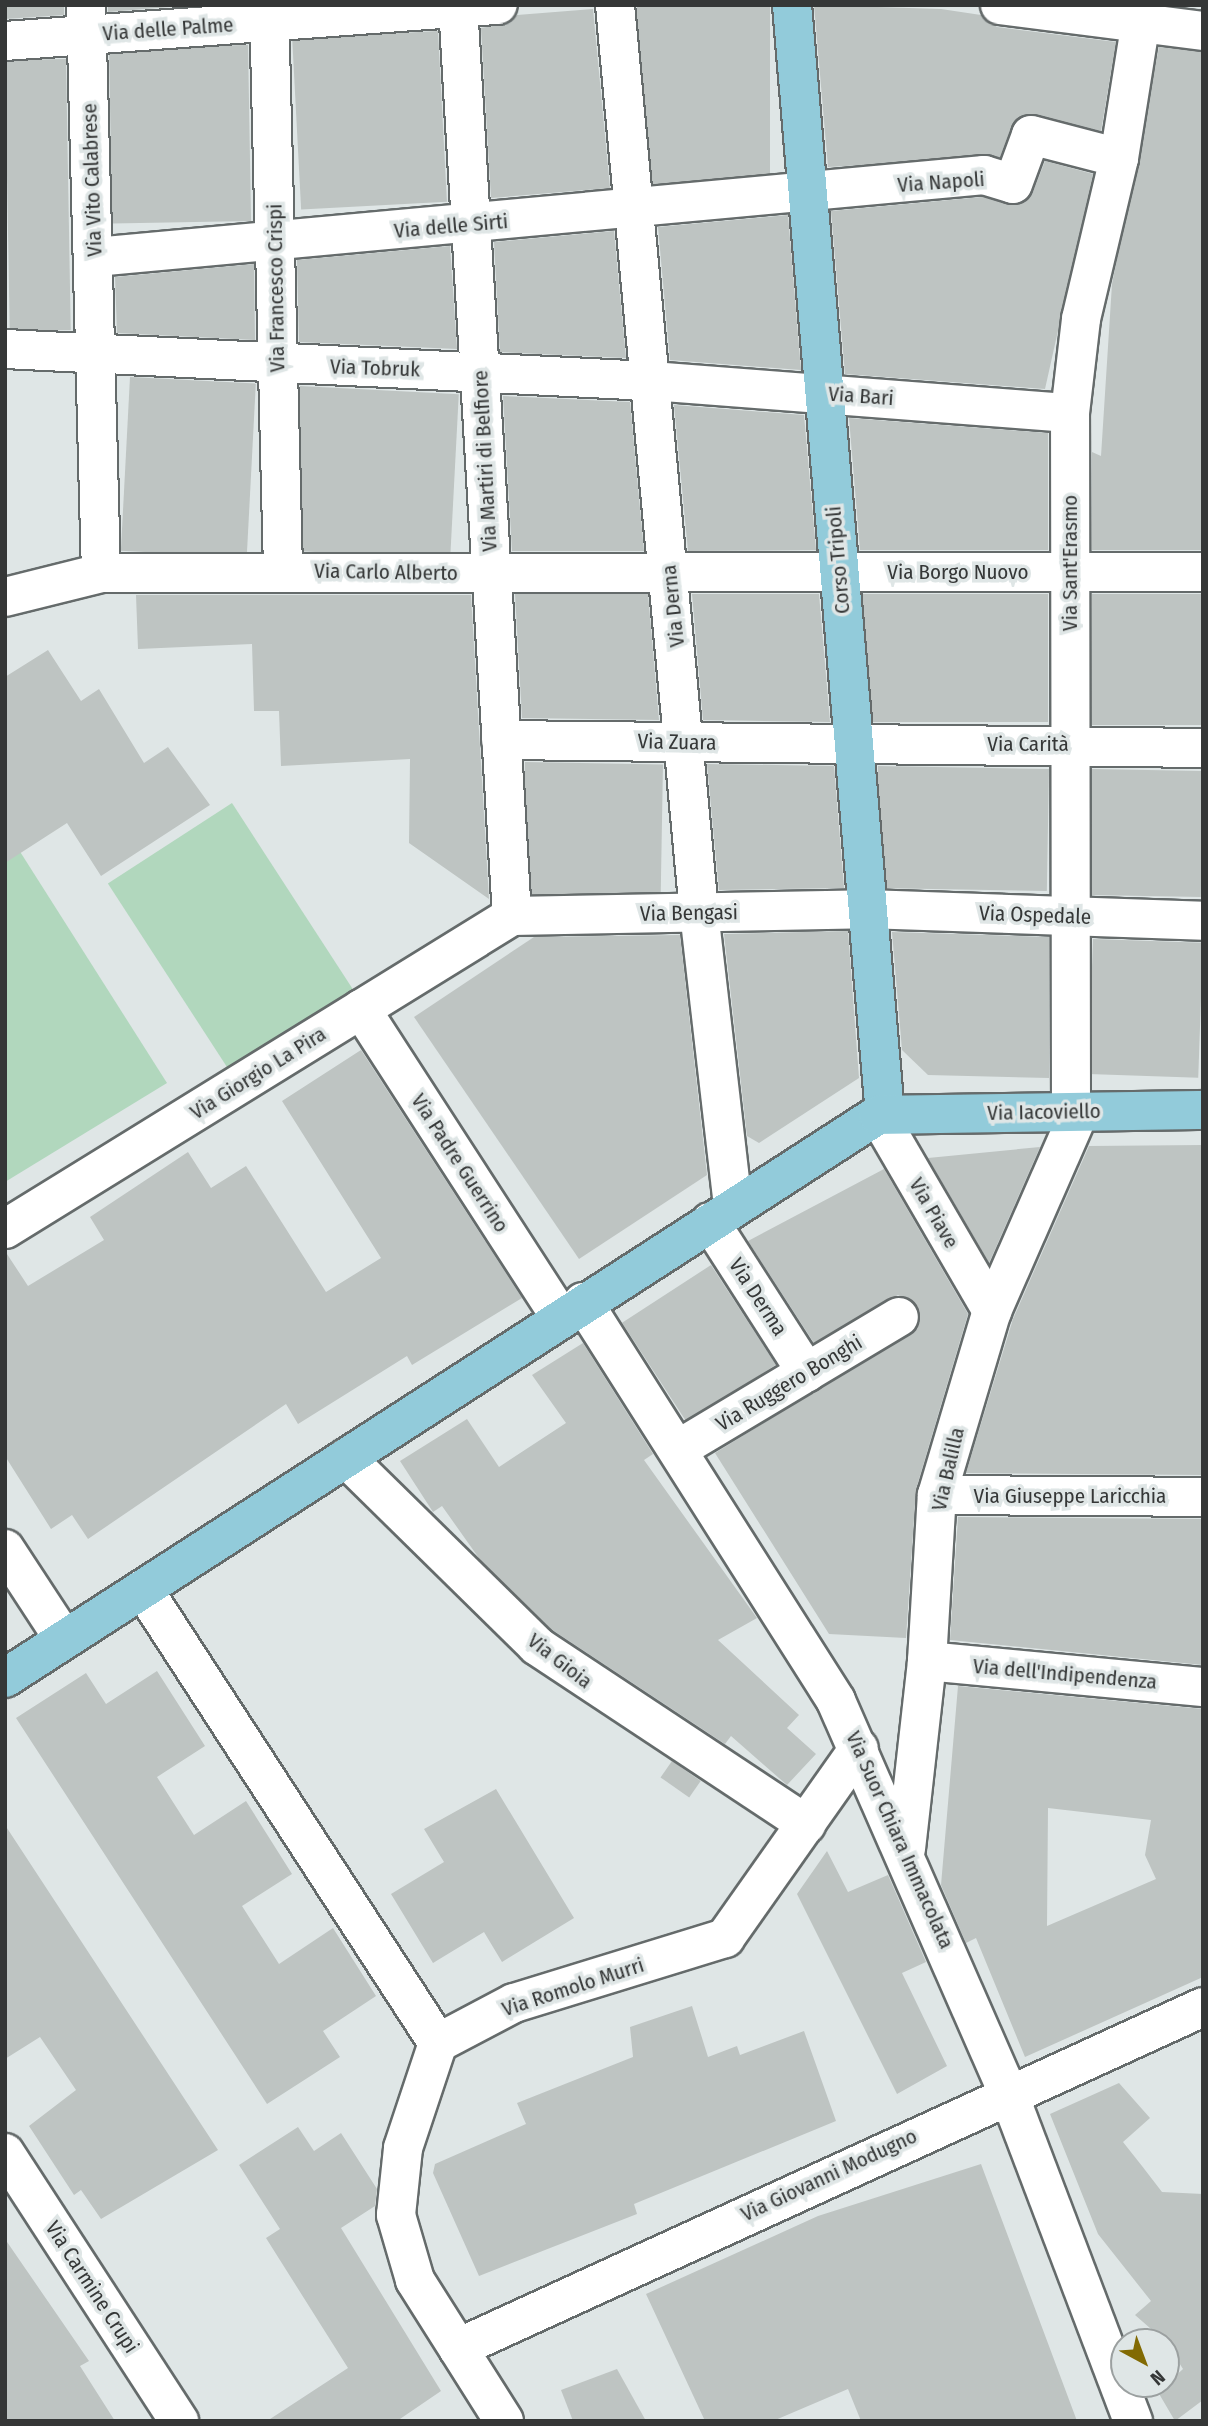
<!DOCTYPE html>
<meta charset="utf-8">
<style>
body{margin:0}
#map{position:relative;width:1208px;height:2426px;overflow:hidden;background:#dfe6e6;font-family:"Fira Sans Condensed",sans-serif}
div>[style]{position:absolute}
.green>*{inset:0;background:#b1d7bd;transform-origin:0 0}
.building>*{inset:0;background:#bec4c2;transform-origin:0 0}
.roads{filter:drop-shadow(2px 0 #656b6b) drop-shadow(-2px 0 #656b6b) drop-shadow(0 2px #656b6b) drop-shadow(0 -2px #656b6b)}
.minor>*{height:38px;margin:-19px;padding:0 19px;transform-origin:19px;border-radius:19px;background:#fff}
.major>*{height:38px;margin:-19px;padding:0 19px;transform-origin:19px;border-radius:19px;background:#92cbda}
span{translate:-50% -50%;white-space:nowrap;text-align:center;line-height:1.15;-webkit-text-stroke:7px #dfe6e6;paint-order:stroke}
.street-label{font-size:21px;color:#353737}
.frame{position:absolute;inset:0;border:7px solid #353737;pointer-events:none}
.north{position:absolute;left:1110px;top:2328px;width:70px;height:70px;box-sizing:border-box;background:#dfe6e6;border:2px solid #9ba0a0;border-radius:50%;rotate:139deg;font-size:19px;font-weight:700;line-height:28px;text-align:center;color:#353737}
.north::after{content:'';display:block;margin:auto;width:24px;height:32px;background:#826a03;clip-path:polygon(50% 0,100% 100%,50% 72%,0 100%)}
</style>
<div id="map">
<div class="green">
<div style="left:232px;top:803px;width:227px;height:148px;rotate:57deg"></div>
<div style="clip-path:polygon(5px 828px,167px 1083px,5px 1182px)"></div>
</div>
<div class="building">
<div style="clip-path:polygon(5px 5px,64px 5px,64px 15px,5px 19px)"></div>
<div style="clip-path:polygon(108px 5px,194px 5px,108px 12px)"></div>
<div style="left:637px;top:5px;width:133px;height:180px"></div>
<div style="clip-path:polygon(814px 5px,941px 9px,981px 15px,997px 27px,1116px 42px,1101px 131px,1027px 114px,1011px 127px,1000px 157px,828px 167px)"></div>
<div style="clip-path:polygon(593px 9px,610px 188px,491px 198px,481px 28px,510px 23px,517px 15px)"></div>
<div style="left:438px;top:31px;width:171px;height:146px;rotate:87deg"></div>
<div style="left:248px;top:45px;width:176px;height:139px;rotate:89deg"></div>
<div style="clip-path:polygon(1159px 47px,1203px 52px,1203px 550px,1092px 550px,1092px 452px,1101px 456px,1112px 284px)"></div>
<div style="left:66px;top:59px;width:271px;height:61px;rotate:89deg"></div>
<div style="clip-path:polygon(1045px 161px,1093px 174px,1045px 389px,845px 374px,831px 211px,982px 197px,1018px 205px,1033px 192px)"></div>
<div style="clip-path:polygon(788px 215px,801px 370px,670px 360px,658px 227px)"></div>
<div style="clip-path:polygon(614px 231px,626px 358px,500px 352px,494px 242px)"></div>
<div style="clip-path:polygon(450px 246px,457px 349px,299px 342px,297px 260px)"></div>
<div style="clip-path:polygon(254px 264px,255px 340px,117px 333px,115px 277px)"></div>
<div style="left:130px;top:377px;width:126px;height:174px;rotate:3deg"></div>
<div style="left:300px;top:386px;width:159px;height:165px;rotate:3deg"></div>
<div style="clip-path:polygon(503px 396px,630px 402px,644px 551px,512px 551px)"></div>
<div style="clip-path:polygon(674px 405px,804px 415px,816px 550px,688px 551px)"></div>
<div style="clip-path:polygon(849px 418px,1048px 433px,1048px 550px,860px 550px)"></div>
<div style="clip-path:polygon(515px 594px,648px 594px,659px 720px,522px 718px)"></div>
<div style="clip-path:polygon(692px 594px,819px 594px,830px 722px,703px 720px)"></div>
<div style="left:863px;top:594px;width:185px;height:128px"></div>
<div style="left:1092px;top:594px;width:111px;height:131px"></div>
<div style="clip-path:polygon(136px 595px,471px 595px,489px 899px,409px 843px,410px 759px,281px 766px,279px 711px,254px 711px,252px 644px,138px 649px)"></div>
<div style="clip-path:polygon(48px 650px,81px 701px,99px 689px,144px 763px,168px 747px,210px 805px,101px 876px,67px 823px,5px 863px,5px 677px)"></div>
<div style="left:525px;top:762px;width:138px;height:132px;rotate:1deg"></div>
<div style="clip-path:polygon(707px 764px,834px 766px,844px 888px,719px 890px)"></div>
<div style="left:878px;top:766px;width:171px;height:122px;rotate:1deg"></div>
<div style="left:1092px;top:769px;width:111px;height:126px;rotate:1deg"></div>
<div style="clip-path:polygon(848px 931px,859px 1078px,759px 1143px,747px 1136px,724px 934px)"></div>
<div style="clip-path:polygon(892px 932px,1049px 937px,1049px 1078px,928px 1075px,902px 1050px)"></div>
<div style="clip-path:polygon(680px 935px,707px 1175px,579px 1259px,414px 1017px,534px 937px)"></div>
<div style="left:1093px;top:939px;width:110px;height:135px;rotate:2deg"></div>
<div style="clip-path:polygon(361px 1050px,522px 1298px,412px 1365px,407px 1356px,298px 1424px,286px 1404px,88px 1539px,72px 1515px,51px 1529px,5px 1456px,5px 1251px,28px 1286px,104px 1240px,90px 1217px,188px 1152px,211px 1188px,246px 1166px,326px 1292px,381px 1258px,282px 1101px)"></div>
<div style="clip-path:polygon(1203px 1145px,1203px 1475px,966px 1473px,1013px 1319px,1089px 1146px)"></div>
<div style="clip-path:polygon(1040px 1147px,989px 1263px,928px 1158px)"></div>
<div style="clip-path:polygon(884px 1169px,968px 1314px,916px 1489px,906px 1638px,829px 1634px,715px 1453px,918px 1328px,918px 1306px,898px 1295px,814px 1343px,748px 1241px)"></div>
<div style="left:711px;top:1265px;width:119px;height:106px;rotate:57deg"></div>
<div style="clip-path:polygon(583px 1343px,653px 1454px,644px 1460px,757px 1618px,718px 1640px,799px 1715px,787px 1728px,816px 1754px,787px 1785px,731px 1736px,725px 1744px,551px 1629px,481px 1561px,442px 1506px,433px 1512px,400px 1461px,467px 1419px,499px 1467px,566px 1423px,532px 1375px)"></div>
<div style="clip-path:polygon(958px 1517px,1203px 1519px,1203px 1665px,950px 1640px)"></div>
<div style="clip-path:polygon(157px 1671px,205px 1746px,157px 1777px,194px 1835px,246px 1801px,292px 1874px,242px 1906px,279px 1964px,333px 1928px,376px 1996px,323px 2031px,340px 2057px,267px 2104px,16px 1718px,86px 1673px,106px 1704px)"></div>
<div style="clip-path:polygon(evenodd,958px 1686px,1203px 1709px,1203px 1977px,1025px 2057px,976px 1938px,966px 1943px,941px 1885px,958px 1686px,1048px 1808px,1151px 1820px,1145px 1855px,1156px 1879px,1047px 1926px,1048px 1808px)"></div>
<div style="left:672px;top:1761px;width:35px;height:20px;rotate:35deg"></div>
<div style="clip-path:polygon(496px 1789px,574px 1918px,502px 1962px,484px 1932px,433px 1963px,391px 1894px,444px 1862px,424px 1829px)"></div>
<div style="clip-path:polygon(5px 1825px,218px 2150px,101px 2219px,81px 2190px,74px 2195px,29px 2126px,76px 2090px,40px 2037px,5px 2059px)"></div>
<div style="clip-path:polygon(827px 1851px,848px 1892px,888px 1875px,926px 1962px,902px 1973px,947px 2066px,897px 2094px,797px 1894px)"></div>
<div style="clip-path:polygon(692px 2006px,708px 2057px,737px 2046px,740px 2055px,804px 2031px,836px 2121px,634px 2204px,637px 2214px,479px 2276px,433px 2173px,435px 2164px,526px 2124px,517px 2103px,633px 2057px,630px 2027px)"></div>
<div style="clip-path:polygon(1119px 2083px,1150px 2118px,1123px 2142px,1142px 2166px,1162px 2192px,1203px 2194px,1203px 2400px,1175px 2421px,1158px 2392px,1183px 2369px,1166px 2342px,1135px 2315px,1151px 2301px,1098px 2234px,1050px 2114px)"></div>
<div style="clip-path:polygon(298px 2127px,314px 2151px,341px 2133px,377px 2189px,375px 2206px,341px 2228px,441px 2391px,397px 2421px,267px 2421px,348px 2368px,266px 2238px,280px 2229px,239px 2165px)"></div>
<div style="clip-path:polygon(981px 2164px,1077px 2421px,861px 2421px,848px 2389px,773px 2421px,705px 2421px,646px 2294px,818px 2216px)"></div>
<div style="clip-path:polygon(5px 2239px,89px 2361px,80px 2366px,115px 2421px,5px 2421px)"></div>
<div style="clip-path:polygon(617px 2369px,646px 2421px,573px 2421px,561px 2390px)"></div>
</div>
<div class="roads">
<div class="minor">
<div style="left:86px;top:5px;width:568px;rotate:88.49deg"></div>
<div style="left:269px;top:5px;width:566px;rotate:88.58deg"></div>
<div style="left:458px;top:5px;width:913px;rotate:86.61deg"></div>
<div style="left:615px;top:5px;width:911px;rotate:84.71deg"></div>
<div style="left:699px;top:912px;width:296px;rotate:83.4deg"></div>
<div style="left:1000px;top:5px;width:205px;rotate:7.3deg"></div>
<div style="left:5px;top:41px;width:494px;rotate:-4.2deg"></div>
<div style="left:95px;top:257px;width:893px;rotate:-5.27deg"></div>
<div style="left:984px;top:175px;width:30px;rotate:17deg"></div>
<div style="left:1013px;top:184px;width:52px;rotate:-69.8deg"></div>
<div style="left:1031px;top:135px;width:91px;rotate:14.6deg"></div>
<div style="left:5px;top:349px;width:647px;rotate:2.84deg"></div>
<div style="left:651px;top:381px;width:420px;rotate:4.4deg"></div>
<div style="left:5px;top:597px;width:99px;rotate:-14deg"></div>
<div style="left:101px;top:573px;width:1102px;rotate:-0.05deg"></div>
<div style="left:501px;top:740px;width:702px;rotate:0.65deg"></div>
<div style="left:512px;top:916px;width:354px;rotate:-1.1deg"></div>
<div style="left:866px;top:909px;width:337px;rotate:2deg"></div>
<div style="left:361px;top:1009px;width:367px;rotate:57.1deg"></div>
<div style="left:1071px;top:1111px;width:698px;rotate:-90.08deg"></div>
<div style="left:1070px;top:413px;width:95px;rotate:-83.3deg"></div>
<div style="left:1081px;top:319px;width:165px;rotate:-76.7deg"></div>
<div style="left:1119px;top:158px;width:139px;rotate:-80.9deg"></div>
<div style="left:878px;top:1115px;width:227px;rotate:59.8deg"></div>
<div style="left:710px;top:1222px;width:179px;rotate:57.3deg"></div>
<div style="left:5px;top:1229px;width:596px;rotate:-31.69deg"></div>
<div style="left:583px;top:1302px;width:472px;rotate:57.6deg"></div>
<div style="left:836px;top:1701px;width:427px;rotate:66.3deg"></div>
<div style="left:1008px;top:2092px;width:352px;rotate:69.2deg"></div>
<div style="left:680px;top:1448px;width:255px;rotate:-30.9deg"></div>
<div style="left:346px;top:1458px;width:268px;rotate:44.5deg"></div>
<div style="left:537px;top:1646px;width:323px;rotate:33.5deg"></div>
<div style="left:937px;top:1495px;width:266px;rotate:0.4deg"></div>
<div style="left:5px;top:1549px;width:108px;rotate:56.8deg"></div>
<div style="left:143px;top:1589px;width:541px;rotate:56.99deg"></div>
<div style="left:927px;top:1661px;width:277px;rotate:5.4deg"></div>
<div style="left:906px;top:1849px;width:189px;rotate:-83.6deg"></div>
<div style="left:927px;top:1661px;width:166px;rotate:-86.6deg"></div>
<div style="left:937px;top:1495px;width:192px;rotate:-73.4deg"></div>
<div style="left:992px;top:1311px;width:219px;rotate:-66.3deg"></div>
<div style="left:5px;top:2153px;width:320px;rotate:57deg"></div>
<div style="left:458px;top:2348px;width:819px;rotate:-24.59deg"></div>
<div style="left:504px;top:2421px;width:167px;rotate:-122.3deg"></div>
<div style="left:415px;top:2280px;width:68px;rotate:-106.3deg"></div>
<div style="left:396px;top:2215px;width:67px;rotate:-84deg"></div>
<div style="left:403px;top:2148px;width:111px;rotate:-71.6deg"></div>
<div style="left:438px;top:2043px;width:86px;rotate:-27.8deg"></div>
<div style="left:514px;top:2003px;width:221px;rotate:-17.1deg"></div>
<div style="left:725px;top:1938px;width:232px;rotate:-54.8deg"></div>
</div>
<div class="major">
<div style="left:792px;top:5px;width:1113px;rotate:85.21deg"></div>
<div style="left:5px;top:1678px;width:1039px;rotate:-32.82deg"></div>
<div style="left:878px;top:1115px;width:325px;rotate:-0.9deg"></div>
</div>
</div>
<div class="street-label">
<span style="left:168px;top:29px;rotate:-4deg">Via delle Palme</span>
<span style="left:92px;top:180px;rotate:-92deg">Via Vito Calabrese</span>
<span style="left:941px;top:182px;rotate:-4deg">Via Napoli</span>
<span style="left:451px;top:226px;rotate:-5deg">Via delle Sirti</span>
<span style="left:276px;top:288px;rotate:-91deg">Via Francesco Crispi</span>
<span style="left:375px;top:368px;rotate:2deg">Via Tobruk</span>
<span style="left:861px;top:396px;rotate:4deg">Via Bari</span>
<span style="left:485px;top:461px;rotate:-93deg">Via Martiri di Belfiore</span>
<span style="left:838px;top:560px;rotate:-95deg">Corso Tripoli</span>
<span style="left:1070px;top:563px;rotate:-90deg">Via Sant'Erasmo</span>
<span style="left:386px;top:572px;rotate:1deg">Via Carlo Alberto</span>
<span style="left:958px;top:572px">Via Borgo Nuovo</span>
<span style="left:673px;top:606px;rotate:-96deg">Via Derna</span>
<span style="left:677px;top:742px;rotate:1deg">Via Zuara</span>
<span style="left:1028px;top:744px">Via Carità</span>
<span style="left:689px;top:913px;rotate:-1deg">Via Bengasi</span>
<span style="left:1035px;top:915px;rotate:2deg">Via Ospedale</span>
<span style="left:258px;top:1073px;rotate:-32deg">Via Giorgio La Pira</span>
<span style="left:1044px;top:1112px;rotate:-1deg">Via Iacoviello</span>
<span style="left:460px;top:1163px;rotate:57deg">Via Padre Guerrino</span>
<span style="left:934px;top:1213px;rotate:60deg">Via Piave</span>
<span style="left:758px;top:1297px;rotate:57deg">Via Derma</span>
<span style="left:789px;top:1383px;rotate:-31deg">Via Ruggero Bonghi</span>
<span style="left:948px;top:1469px;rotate:-77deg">Via Balilla</span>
<span style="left:1070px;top:1496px">Via Giuseppe Laricchia</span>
<span style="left:560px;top:1661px;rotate:38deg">Via Gioia</span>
<span style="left:1065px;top:1674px;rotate:5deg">Via dell'Indipendenza</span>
<span style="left:900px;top:1840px;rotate:66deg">Via Suor Chiara Immacolata</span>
<span style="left:573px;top:1987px;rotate:-18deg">Via Romolo Murri</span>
<span style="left:829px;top:2175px;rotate:-25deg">Via Giovanni Modugno</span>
<span style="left:92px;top:2287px;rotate:57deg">Via Carmine Crupi</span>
</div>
<div class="frame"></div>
<div class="north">N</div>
</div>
